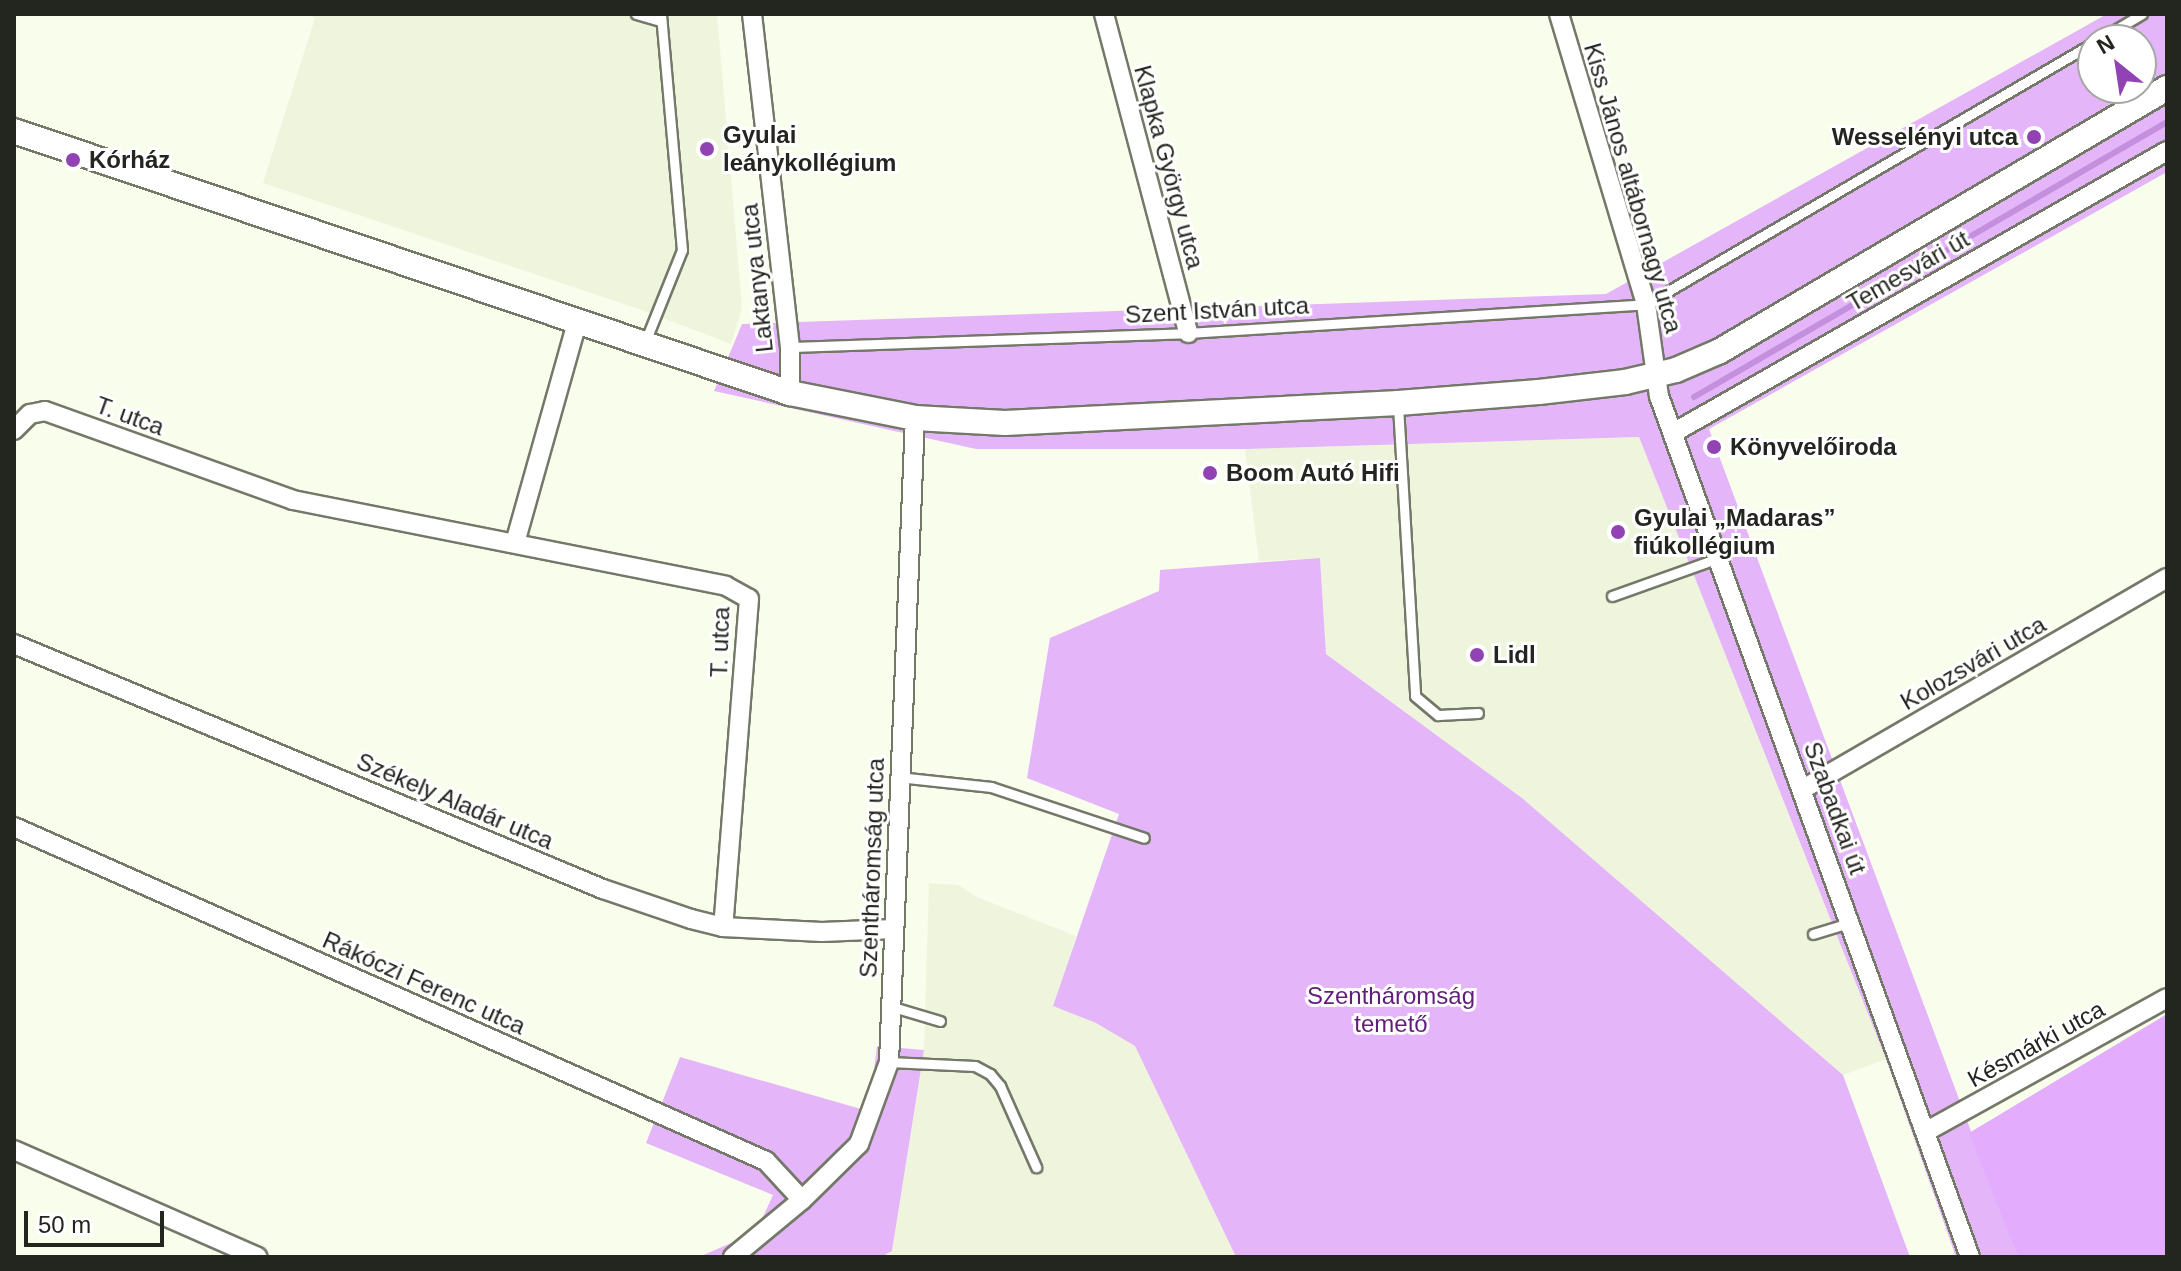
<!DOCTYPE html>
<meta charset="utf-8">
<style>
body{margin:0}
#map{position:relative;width:2181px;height:1271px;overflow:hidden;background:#f8fdec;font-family:Arial,sans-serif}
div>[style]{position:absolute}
.built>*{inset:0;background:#eef5dc}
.green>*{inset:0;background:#e4b6f9}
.forest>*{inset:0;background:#e3acfd}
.stream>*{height:6px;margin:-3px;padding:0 3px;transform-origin:3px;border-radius:3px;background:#c48fdd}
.roads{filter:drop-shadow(2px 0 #747869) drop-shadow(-2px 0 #747869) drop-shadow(0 2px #747869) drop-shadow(0 -2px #747869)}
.service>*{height:9px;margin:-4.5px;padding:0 4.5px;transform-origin:4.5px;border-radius:4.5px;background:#fff}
.minor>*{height:18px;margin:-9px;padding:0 9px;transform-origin:9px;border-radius:9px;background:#fff}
.tertiary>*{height:24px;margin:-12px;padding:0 12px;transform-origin:12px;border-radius:12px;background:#fff}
.dots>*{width:22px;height:22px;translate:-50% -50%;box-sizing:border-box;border:4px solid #fff;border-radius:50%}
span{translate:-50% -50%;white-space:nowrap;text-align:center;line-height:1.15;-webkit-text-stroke:6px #fff;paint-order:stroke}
.poi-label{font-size:24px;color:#23251f;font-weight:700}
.left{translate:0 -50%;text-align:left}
.right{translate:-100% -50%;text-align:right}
.street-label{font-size:24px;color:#23251f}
.park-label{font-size:24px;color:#601d7a}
.frame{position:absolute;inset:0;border:16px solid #23251f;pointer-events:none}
.north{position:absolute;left:2077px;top:24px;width:80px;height:80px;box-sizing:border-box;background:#fff;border:2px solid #a7a8a5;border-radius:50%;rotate:330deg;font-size:22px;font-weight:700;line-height:32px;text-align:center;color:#23251f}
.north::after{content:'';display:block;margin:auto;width:28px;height:36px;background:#9243b3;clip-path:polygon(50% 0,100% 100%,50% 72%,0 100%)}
.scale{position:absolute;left:24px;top:1211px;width:140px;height:36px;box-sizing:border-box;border:4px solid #23251f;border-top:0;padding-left:10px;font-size:24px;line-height:28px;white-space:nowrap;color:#23251f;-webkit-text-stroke:6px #fff;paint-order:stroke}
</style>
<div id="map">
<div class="built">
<div style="clip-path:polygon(304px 14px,717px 14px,742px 308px,731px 344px,639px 309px,263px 183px,315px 18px)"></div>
<div style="clip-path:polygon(1639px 437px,1886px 1059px,1843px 1075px,1522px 798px,1326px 654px,1320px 558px,1259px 561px,1245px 449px)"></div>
<div style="clip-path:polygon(929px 883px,958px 885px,977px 897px,1076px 936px,1054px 1006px,1096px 1023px,1135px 1046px,1236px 1257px,881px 1257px,892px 1251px,924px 1050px)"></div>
</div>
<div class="green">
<div style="clip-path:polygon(evenodd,2107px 14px,2167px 14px,2167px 172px,1709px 429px,2018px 1257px,1956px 1257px,1886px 1059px,1639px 437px,1245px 449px,976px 449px,714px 391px,742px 324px,1606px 294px,2107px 14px,2093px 40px,2141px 40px,2141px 88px,2093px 88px,2093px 40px)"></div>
<div style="clip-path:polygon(1320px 558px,1326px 654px,1522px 798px,1843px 1075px,1910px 1257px,1236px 1257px,1135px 1046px,1096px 1023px,1053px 1006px,1119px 814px,1027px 778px,1050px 638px,1159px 591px,1160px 570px)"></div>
<div style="clip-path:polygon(877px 1046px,924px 1050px,892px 1251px,881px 1257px,699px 1257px,756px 1232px,773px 1195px,646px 1143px,680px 1057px,861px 1109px,874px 1070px)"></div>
</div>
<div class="forest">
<div style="clip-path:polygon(2167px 1014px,2167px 1257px,2018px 1257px,1969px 1133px)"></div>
</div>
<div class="stream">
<div style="left:1694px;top:397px;width:547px;rotate:-30.17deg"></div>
</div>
<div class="roads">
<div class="service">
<div style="left:636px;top:14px;width:26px;rotate:16deg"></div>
<div style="left:2098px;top:40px;width:51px;rotate:-30.6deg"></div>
<div style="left:645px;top:342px;width:99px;rotate:-68.1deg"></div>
<div style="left:682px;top:250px;width:237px;rotate:-95.1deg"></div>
<div style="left:790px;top:347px;width:398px;rotate:-2deg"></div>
<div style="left:1188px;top:333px;width:459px;rotate:-3.6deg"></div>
<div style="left:1646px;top:304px;width:518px;rotate:-30.28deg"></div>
<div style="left:1398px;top:406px;width:290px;rotate:86.6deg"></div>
<div style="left:1415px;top:696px;width:30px;rotate:40deg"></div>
<div style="left:1438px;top:715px;width:40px;rotate:-2.9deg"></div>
<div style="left:1612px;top:596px;width:113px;rotate:-19.7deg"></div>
<div style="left:898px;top:777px;width:94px;rotate:6.1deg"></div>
<div style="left:991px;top:787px;width:161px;rotate:18.4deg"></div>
<div style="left:1813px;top:934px;width:39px;rotate:-17deg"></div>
<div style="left:893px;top:1007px;width:49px;rotate:16.6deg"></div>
<div style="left:889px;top:1062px;width:86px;rotate:2.7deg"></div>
<div style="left:975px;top:1066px;width:17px;rotate:28deg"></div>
<div style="left:990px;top:1074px;width:16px;rotate:50deg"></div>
<div style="left:1000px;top:1086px;width:89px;rotate:66deg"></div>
</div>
<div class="minor">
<div style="left:752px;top:14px;width:335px;rotate:83.5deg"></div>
<div style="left:790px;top:347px;width:46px;rotate:90deg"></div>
<div style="left:1104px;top:14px;width:330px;rotate:75.2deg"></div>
<div style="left:1559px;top:14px;width:303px;rotate:73.3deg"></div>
<div style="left:1646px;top:304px;width:93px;rotate:82deg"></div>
<div style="left:1659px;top:396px;width:915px;rotate:70.14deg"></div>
<div style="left:14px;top:430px;width:23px;rotate:-45deg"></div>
<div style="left:30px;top:414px;width:15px;rotate:-11deg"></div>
<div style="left:45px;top:411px;width:263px;rotate:19.7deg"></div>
<div style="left:293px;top:500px;width:441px;rotate:11.2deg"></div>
<div style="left:726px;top:586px;width:26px;rotate:29deg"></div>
<div style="left:749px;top:599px;width:329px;rotate:94.5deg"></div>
<div style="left:1673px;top:433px;width:569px;rotate:-29.72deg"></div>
<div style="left:515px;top:543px;width:230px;rotate:-74.3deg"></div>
<div style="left:14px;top:644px;width:638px;rotate:22.59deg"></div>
<div style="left:603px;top:889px;width:93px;rotate:18.8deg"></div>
<div style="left:691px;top:919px;width:33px;rotate:14deg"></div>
<div style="left:723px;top:927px;width:99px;rotate:2.9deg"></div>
<div style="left:822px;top:932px;width:72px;rotate:-2.4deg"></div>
<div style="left:1803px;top:789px;width:421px;rotate:-30.1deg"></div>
<div style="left:14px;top:827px;width:823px;rotate:23.95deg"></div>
<div style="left:766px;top:1161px;width:53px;rotate:47.3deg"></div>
<div style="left:1927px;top:1131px;width:274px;rotate:-29deg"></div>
<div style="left:14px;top:1150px;width:266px;rotate:23.7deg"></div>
<div style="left:733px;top:1257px;width:89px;rotate:-39.6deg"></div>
<div style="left:802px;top:1200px;width:80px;rotate:-44.5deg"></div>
<div style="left:859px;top:1144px;width:87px;rotate:-69.9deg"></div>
<div style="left:889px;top:1062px;width:645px;rotate:-87.69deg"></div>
</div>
<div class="tertiary">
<div style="left:14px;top:131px;width:819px;rotate:18.66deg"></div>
<div style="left:790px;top:393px;width:127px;rotate:11.3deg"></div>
<div style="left:915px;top:418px;width:90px;rotate:3.2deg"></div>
<div style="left:1005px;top:423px;width:394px;rotate:-2.9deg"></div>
<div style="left:1398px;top:403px;width:141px;rotate:-4.5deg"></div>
<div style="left:1539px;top:392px;width:87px;rotate:-6.6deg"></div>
<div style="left:1625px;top:382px;width:52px;rotate:-13.2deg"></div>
<div style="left:1676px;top:370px;width:48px;rotate:-23.4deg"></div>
<div style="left:1720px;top:351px;width:519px;rotate:-30.47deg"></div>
</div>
</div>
<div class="dots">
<div style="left:2034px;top:137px;background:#9243b3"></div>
<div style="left:707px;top:149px;background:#9243b3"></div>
<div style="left:73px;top:160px;background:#9243b3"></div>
<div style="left:1714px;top:447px;background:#9243b3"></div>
<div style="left:1210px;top:473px;background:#9243b3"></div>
<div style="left:1618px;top:532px;background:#9243b3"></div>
<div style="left:1477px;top:655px;background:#9243b3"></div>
</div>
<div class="poi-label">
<span class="left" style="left:723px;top:149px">Gyulai<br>leánykollégium</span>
<span class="right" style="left:2018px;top:137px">Wesselényi utca</span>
<span class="left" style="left:89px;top:160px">Kórház</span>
<span class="left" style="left:1730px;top:447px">Könyvelőiroda</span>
<span class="left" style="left:1226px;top:473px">Boom Autó Hifi</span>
<span class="left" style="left:1634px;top:532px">Gyulai „Madaras”<br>fiúkollégium</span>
<span class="left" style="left:1493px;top:655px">Lidl</span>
</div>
<div class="street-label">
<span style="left:1169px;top:167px;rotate:75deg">Klapka György utca</span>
<span style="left:1633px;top:188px;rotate:74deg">Kiss János altábornagy utca</span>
<span style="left:1908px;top:271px;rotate:-30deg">Temesvári út</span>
<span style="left:757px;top:278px;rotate:-96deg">Laktanya utca</span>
<span style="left:1217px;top:310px;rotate:-3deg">Szent István utca</span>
<span style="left:130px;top:416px;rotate:20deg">T. utca</span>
<span style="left:720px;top:642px;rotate:-88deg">T. utca</span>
<span style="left:1973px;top:663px;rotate:-30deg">Kolozsvári utca</span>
<span style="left:455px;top:801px;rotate:23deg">Székely Aladár utca</span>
<span style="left:1835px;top:808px;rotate:70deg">Szabadkai út</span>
<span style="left:872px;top:868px;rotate:-88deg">Szentháromság utca</span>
<span style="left:424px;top:983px;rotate:24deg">Rákóczi Ferenc utca</span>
<span style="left:2036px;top:1044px;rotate:-29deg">Késmárki utca</span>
</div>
<div class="park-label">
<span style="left:1391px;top:1010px">Szentháromság<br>temető</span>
</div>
<div class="frame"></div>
<div class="north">N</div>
<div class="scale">50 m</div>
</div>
